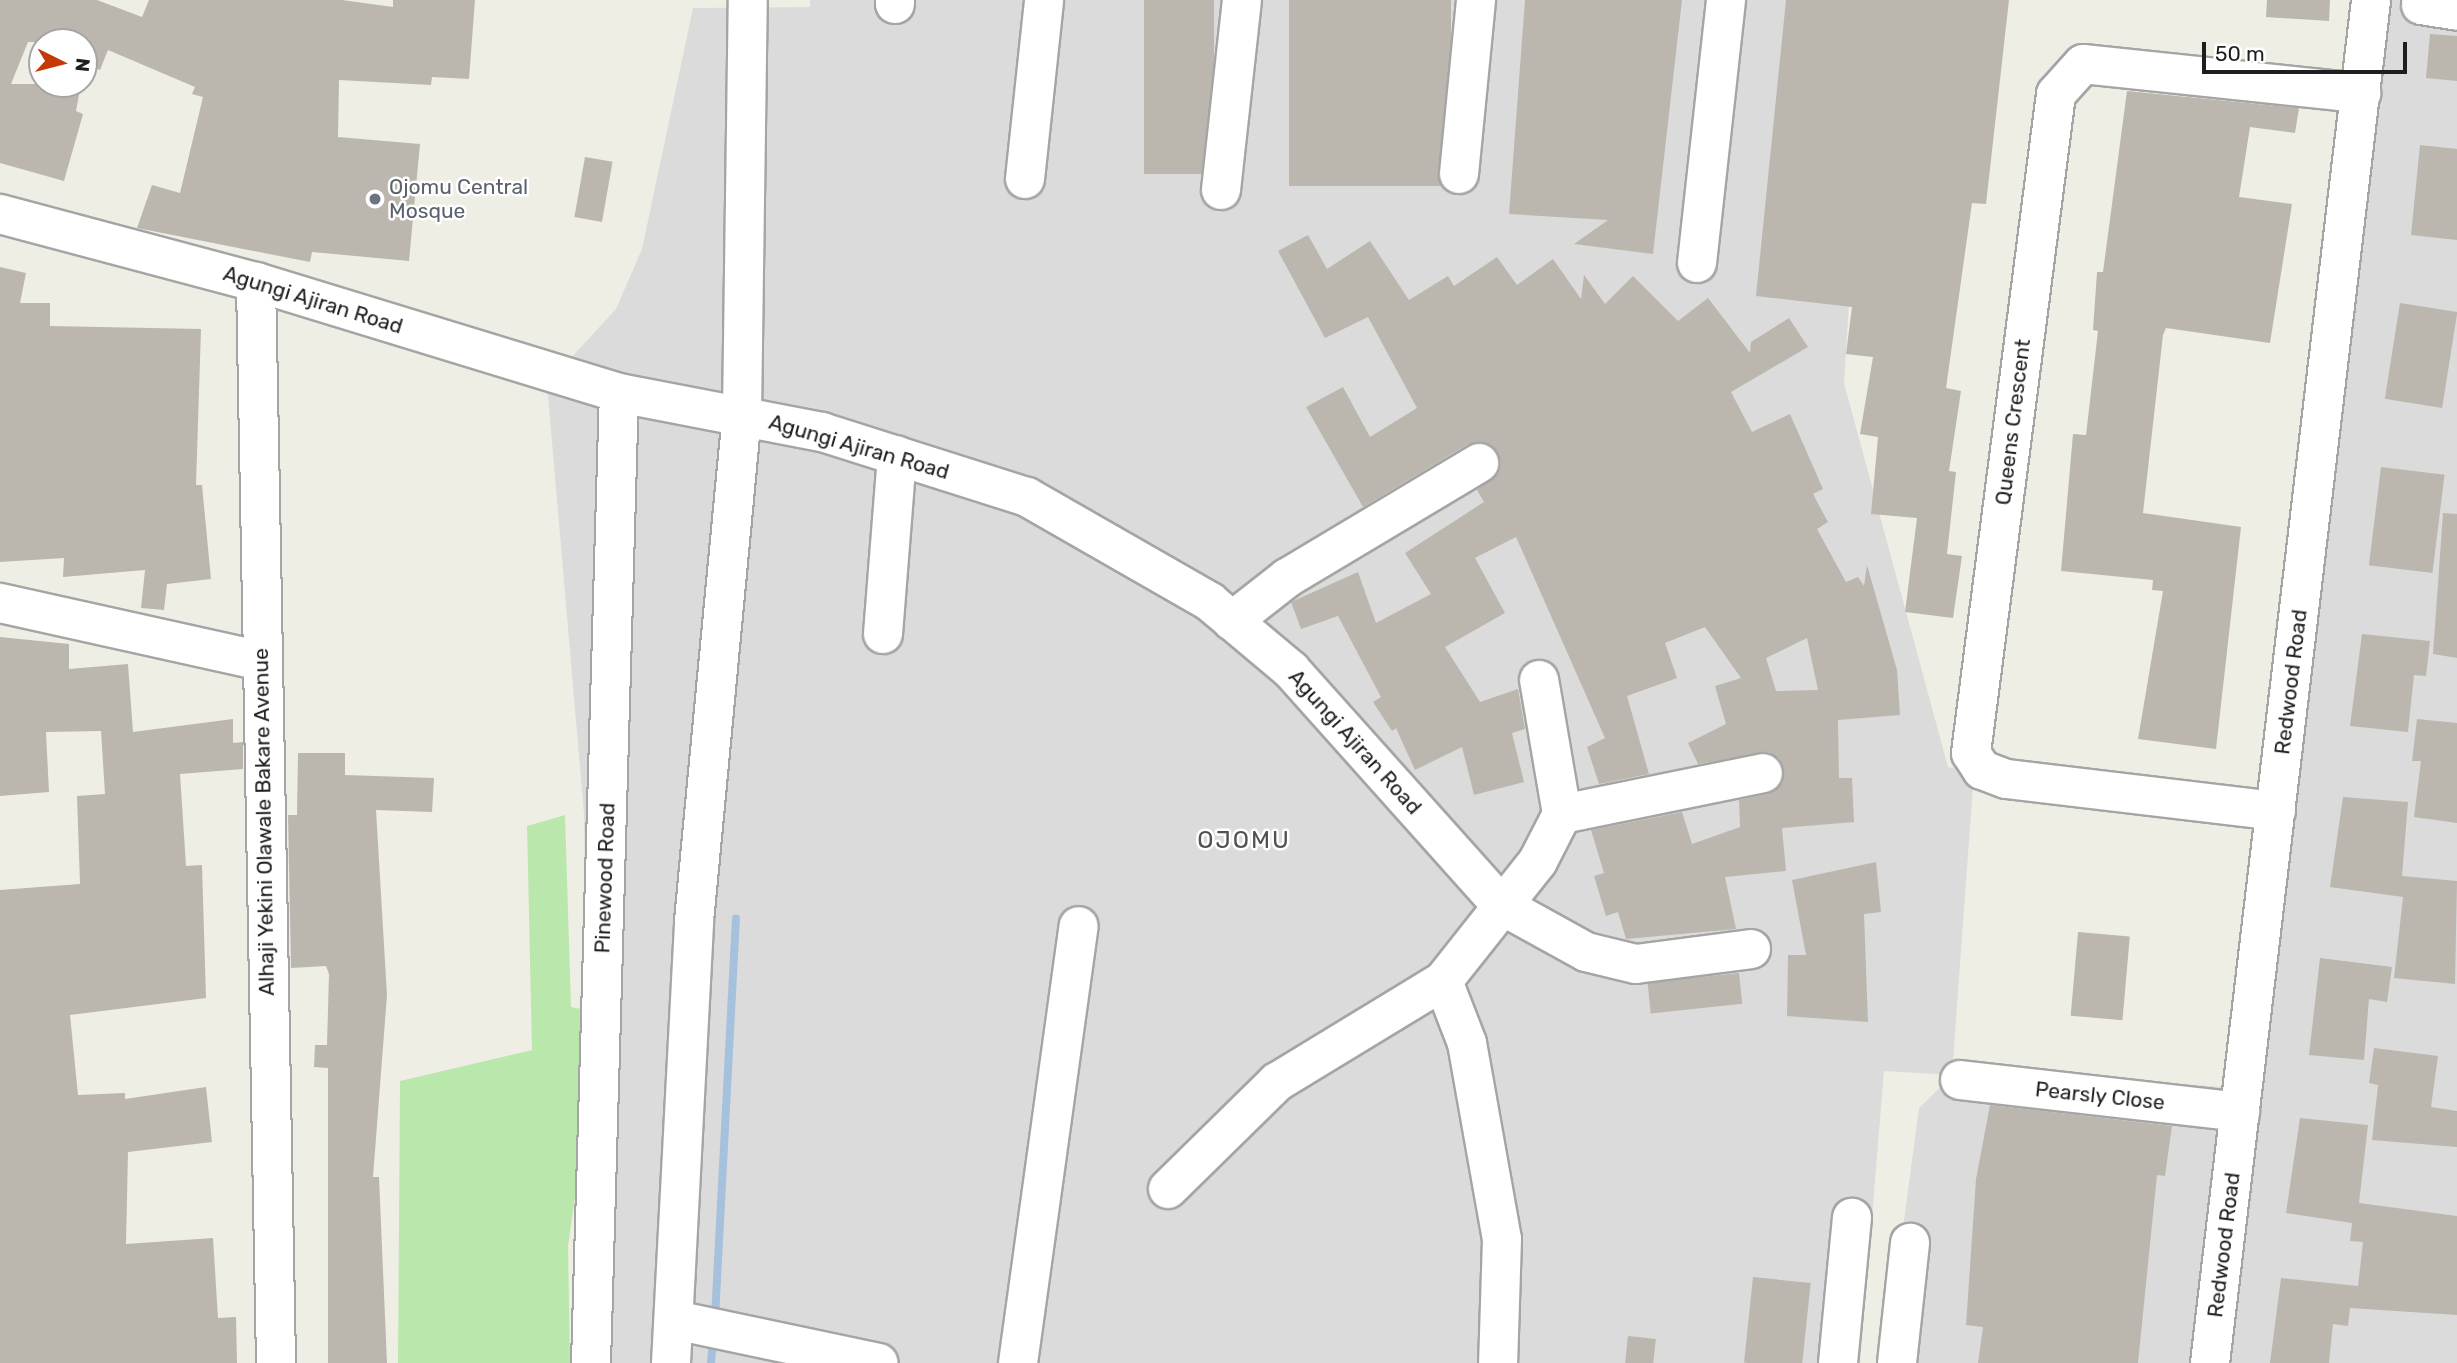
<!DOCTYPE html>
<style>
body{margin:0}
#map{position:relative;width:2457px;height:1363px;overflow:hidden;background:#efeee4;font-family:Rubik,sans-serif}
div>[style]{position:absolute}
.residential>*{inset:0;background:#dcdbdb}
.grass>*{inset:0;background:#bae7ac}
.stream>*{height:8px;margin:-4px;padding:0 4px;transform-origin:4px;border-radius:4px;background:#a6c1db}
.building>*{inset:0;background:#bbb7ae;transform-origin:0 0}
.roads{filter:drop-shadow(2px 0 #a5a5a5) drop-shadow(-2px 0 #a5a5a5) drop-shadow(0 2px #a5a5a5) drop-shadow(0 -2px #a5a5a5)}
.minor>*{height:38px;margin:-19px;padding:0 19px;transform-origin:19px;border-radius:19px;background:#fff}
.dots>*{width:19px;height:19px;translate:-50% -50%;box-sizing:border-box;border:4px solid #fff;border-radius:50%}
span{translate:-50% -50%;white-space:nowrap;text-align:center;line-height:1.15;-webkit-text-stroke:5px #fff;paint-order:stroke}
.worship-label{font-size:21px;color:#5b616d}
.left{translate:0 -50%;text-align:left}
.street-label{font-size:21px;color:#1e1e1e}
.quarter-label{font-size:24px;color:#515151;letter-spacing:2px}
.north{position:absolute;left:28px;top:28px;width:70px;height:70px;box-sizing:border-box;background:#fff;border:2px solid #a5a5a5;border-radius:50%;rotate:96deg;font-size:19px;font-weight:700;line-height:28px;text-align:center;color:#1e1e1e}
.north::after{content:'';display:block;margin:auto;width:24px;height:32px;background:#c53807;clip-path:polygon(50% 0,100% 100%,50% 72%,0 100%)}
.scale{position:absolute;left:2202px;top:42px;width:205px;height:32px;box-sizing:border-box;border:4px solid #1e1e1e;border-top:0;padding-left:9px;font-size:21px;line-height:24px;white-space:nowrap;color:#1e1e1e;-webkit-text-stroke:5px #fff;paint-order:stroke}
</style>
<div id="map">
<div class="residential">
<div style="clip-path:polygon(810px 0,1868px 0,1844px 383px,1948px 767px,1974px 772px,1952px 1075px,1884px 1071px,1860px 1363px,590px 1363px,584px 814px,547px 384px,616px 309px,642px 249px,693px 8px,810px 7px)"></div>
<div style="clip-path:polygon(2392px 0,2457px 0,2457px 1363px,1885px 1363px,1919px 1108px,1958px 1070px,2224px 1087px)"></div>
</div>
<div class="grass">
<div style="clip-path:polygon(565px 815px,571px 1007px,601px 1013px,568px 1246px,570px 1363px,398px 1363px,400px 1081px,532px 1050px,527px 826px)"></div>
</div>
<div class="stream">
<div style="left:715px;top:1318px;width:400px;rotate:-87deg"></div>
<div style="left:711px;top:1363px;width:25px;rotate:-85deg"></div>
</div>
<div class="building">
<div style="clip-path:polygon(0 0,97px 0,142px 17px,149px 0,342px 0,393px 7px,393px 0,475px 0,469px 79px,432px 77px,431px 85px,339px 80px,338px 137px,420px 144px,409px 261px,312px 252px,310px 262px,137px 228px,152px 185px,180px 193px,203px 97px,192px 94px,195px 87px,108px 50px,100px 70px,84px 64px,84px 42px,28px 42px,11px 84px,81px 84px,76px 111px,83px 114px,64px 181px,0 163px)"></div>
<div style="left:1144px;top:0;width:70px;height:174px"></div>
<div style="left:1289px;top:0;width:162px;height:186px"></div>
<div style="clip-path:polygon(1525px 0,1682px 0,1653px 254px,1574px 244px,1608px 220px,1509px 214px)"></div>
<div style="clip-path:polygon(1786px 0,2009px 0,1986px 204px,1972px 203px,1946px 388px,1961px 391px,1949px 471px,1956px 472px,1947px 554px,1962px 556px,1953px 618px,1905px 612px,1917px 518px,1871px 514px,1878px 437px,1860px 434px,1873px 357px,1846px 354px,1852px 307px,1756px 296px)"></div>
<div style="clip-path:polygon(2267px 0,2330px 0,2329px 21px,2266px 17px)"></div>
<div style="clip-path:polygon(2430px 34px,2457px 36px,2457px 81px,2426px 78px)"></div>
<div style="clip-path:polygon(2127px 91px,2299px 108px,2295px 133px,2250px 127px,2239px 197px,2292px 204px,2270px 343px,2166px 328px,2163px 335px,2143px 513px,2241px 527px,2216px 749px,2138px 739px,2163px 591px,2152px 590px,2153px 580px,2061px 571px,2073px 434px,2086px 435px,2098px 331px,2093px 330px,2097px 272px,2103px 272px)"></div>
<div style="clip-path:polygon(2420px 145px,2457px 149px,2457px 240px,2411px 235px)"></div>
<div style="left:585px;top:157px;width:28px;height:61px;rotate:10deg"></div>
<div style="clip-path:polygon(evenodd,1308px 235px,1327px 269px,1370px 241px,1409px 300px,1448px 276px,1454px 286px,1497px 257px,1517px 285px,1553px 259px,1581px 299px,1584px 275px,1605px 304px,1633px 276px,1678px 321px,1708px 298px,1750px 353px,1751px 342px,1789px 318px,1808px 347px,1731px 392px,1752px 432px,1790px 414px,1823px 489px,1813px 494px,1828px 522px,1817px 529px,1846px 582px,1858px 577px,1864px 586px,1867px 565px,1897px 670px,1900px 715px,1838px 720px,1839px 778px,1852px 778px,1854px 822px,1782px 828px,1786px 871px,1725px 877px,1736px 929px,1626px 939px,1618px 912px,1606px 916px,1594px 876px,1604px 873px,1591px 830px,1682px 812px,1692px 844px,1740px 827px,1739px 800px,1768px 794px,1783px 781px,1780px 759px,1769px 752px,1698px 764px,1688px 743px,1726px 724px,1715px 686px,1741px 678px,1705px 627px,1665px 643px,1677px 678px,1627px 696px,1649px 774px,1599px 784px,1587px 747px,1605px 738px,1516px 537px,1475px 558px,1505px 613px,1445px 647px,1480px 702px,1518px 689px,1525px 729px,1512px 733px,1524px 782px,1474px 795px,1462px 747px,1415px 770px,1396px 728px,1392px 731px,1373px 702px,1381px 697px,1338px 616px,1301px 629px,1291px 602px,1358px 572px,1376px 623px,1431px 594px,1405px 553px,1484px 502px,1477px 490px,1498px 474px,1501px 463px,1490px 444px,1468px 444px,1363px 507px,1306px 407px,1343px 387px,1370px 437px,1417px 408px,1368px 317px,1325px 338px,1278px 251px,1308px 235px,1807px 638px,1818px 690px,1776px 691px,1766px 658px,1807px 638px)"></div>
<div style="clip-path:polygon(0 267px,26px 273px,20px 303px,50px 303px,50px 326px,201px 329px,196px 485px,202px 485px,211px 579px,167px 584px,164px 610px,141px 608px,145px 570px,63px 577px,64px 558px,0 562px)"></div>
<div style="left:2400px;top:303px;width:58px;height:97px;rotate:9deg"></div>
<div style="left:2381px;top:467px;width:64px;height:99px;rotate:7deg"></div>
<div style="clip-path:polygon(2443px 513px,2457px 514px,2457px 658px,2433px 654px)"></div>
<div style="clip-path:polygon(2362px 634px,2430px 641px,2426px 676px,2414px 675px,2408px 732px,2350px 726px)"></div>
<div style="clip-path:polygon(0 637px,69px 644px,69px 669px,128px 664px,133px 732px,233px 719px,233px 743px,243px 742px,243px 769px,180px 774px,186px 866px,202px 865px,206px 998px,70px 1015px,78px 1095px,125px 1093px,125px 1099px,206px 1087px,212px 1142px,128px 1152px,126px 1244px,213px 1238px,218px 1318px,236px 1317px,237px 1363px,0 1363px,0 890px,80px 884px,77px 796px,105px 794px,101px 731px,46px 732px,49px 792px,0 796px)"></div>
<div style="clip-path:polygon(2417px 719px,2457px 723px,2457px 823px,2414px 817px,2421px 761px,2412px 761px)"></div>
<div style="clip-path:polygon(298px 753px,345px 753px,345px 775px,434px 778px,432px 812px,376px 810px,387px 995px,373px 1177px,379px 1177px,387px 1363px,328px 1363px,328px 1068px,314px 1067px,315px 1045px,327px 1045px,329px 974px,326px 966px,291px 968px,288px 815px,297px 815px)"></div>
<div style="clip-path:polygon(2343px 797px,2408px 802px,2402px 876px,2457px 881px,2455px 984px,2394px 978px,2403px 897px,2330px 887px)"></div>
<div style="clip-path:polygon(1876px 862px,1881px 912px,1864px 914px,1868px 1022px,1787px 1016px,1788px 955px,1806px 955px,1792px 880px)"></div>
<div style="left:2078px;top:932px;width:52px;height:84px;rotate:5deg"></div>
<div style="clip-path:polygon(2320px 958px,2392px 967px,2387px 1002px,2369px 999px,2364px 1060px,2309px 1055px)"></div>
<div style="left:1739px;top:973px;width:31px;height:92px;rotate:84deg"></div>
<div style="clip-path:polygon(2374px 1048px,2438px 1056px,2431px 1107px,2457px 1111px,2457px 1147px,2372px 1140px,2378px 1085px,2369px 1083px)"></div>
<div style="clip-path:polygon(1990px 1105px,2172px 1126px,2165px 1176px,2157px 1175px,2138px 1363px,1978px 1363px,1983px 1327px,1966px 1325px,1976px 1179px)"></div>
<div style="clip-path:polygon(2300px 1118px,2368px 1125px,2359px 1203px,2457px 1216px,2457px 1315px,2350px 1308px,2348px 1326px,2333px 1324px,2329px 1363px,2270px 1363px,2281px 1278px,2358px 1286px,2363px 1242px,2350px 1241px,2352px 1223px,2286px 1213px)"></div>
<div style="left:1753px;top:1277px;width:58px;height:86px;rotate:6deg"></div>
<div style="left:1628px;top:1336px;width:28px;height:27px;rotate:6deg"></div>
</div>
<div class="roads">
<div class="minor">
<div style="left:895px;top:4px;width:4px;rotate:-90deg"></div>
<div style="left:2421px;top:5px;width:36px;rotate:9deg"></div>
<div style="left:1459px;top:174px;width:175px;rotate:-84.4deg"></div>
<div style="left:1025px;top:179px;width:180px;rotate:-83.9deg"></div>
<div style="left:1221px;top:190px;width:191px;rotate:-83.7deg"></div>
<div style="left:0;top:214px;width:265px;rotate:14.9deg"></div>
<div style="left:256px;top:282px;width:380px;rotate:17deg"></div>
<div style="left:619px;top:393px;width:207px;rotate:10.9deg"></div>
<div style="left:822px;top:432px;width:215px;rotate:17.6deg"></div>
<div style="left:1027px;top:497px;width:211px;rotate:29.8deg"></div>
<div style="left:1210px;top:602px;width:106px;rotate:40deg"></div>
<div style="left:1291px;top:670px;width:315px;rotate:48.2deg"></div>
<div style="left:1501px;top:905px;width:97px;rotate:28.9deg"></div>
<div style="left:1586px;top:952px;width:51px;rotate:13.5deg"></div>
<div style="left:1636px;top:964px;width:116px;rotate:-7.4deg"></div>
<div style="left:1697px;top:263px;width:265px;rotate:-83.7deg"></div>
<div style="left:256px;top:282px;width:1081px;rotate:88.94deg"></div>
<div style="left:0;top:603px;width:267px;rotate:12.5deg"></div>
<div style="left:1232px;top:621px;width:70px;rotate:-38deg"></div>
<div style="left:1287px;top:578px;width:224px;rotate:-30.9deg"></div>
<div style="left:883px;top:634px;width:179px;rotate:-85.5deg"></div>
<div style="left:2276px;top:811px;width:272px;rotate:-173.2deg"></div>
<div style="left:2006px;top:779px;width:26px;rotate:-159deg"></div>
<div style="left:1982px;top:770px;width:20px;rotate:-123deg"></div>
<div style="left:1971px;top:753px;width:664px;rotate:-82.65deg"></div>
<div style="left:2056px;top:94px;width:40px;rotate:-48deg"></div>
<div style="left:2083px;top:64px;width:280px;rotate:6deg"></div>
<div style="left:1562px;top:814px;width:205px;rotate:-11.5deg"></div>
<div style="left:1443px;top:981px;width:66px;rotate:68.8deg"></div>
<div style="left:1467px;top:1043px;width:199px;rotate:79.9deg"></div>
<div style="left:1502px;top:1239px;width:124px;rotate:91.8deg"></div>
<div style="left:1960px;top:1080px;width:282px;rotate:6.5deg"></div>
<div style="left:1168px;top:1189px;width:153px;rotate:-44.5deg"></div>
<div style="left:1277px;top:1082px;width:194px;rotate:-31.3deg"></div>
<div style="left:1443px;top:981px;width:153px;rotate:-51.6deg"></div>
<div style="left:1538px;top:861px;width:53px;rotate:-62.9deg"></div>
<div style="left:1562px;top:814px;width:136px;rotate:-99.7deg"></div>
<div style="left:675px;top:1320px;width:208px;rotate:11.9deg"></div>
<div style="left:591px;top:1363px;width:970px;rotate:-88.35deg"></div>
<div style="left:671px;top:1363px;width:443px;rotate:-87deg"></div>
<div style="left:694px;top:921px;width:509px;rotate:-84.59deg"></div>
<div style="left:742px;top:414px;width:414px;rotate:-89.2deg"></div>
<div style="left:1018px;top:1363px;width:441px;rotate:-82.1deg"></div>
<div style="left:1838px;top:1363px;width:146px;rotate:-84.5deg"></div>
<div style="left:1897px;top:1363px;width:121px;rotate:-83.8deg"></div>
<div style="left:2210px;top:1363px;width:1372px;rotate:-83.26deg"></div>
</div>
</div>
<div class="dots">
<div style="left:375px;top:199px;background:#6b7280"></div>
</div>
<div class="worship-label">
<span class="left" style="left:389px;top:199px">Ojomu Central<br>Mosque</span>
</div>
<div class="street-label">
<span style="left:313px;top:300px;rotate:17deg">Agungi Ajiran Road</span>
<span style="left:2013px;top:422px;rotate:-83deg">Queens Crescent</span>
<span style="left:859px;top:447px;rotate:16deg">Agungi Ajiran Road</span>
<span style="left:2291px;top:682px;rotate:-83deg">Redwood Road</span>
<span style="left:1355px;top:742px;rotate:48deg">Agungi Ajiran Road</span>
<span style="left:264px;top:822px;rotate:-91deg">Alhaji Yekini Olawale Bakare Avenue</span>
<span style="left:605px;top:878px;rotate:-88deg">Pinewood Road</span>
<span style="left:2100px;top:1096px;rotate:6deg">Pearsly Close</span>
<span style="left:2224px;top:1245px;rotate:-83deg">Redwood Road</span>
</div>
<div class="quarter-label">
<span style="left:1244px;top:841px">OJOMU</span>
</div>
<div class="north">N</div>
<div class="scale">50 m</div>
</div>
